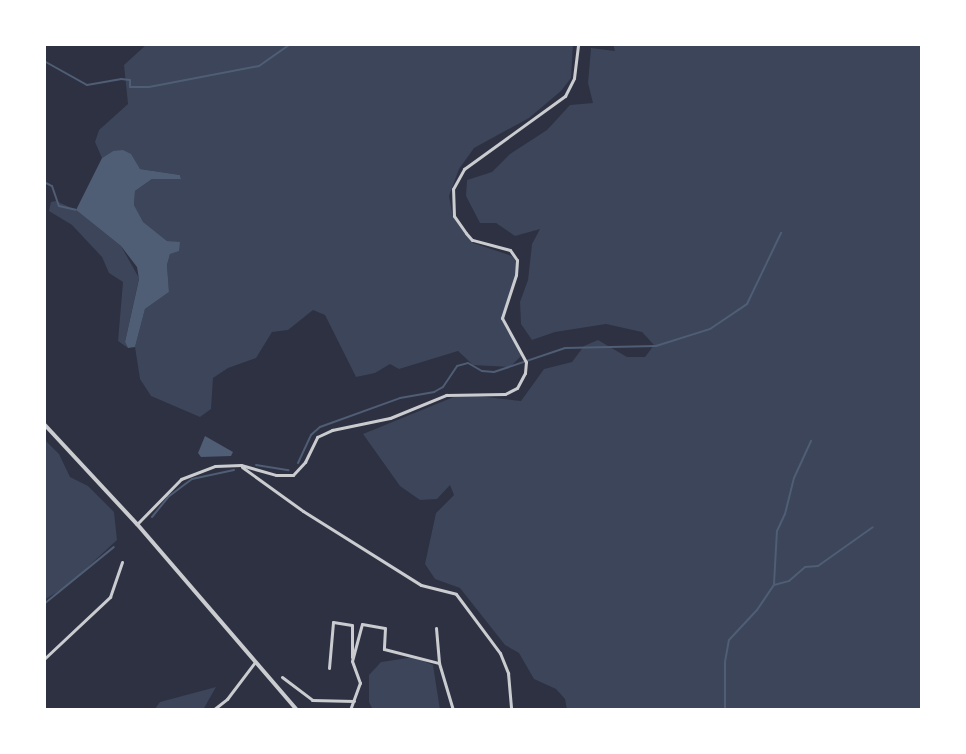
<!DOCTYPE html>
<style>
body{margin:0}
#map{position:relative;width:966px;height:754px;overflow:hidden;background:#2d3142;font-family:Figtree,sans-serif}
div>[style]{position:absolute}
.green>*{inset:0;background:#3c4559}
.water>*{inset:0;background:#4f5d75}
.stream>*{height:2px;margin:-1px;padding:0 1px;transform-origin:1px;border-radius:1px;background:#4f5d75}
.minor>*{height:3px;margin:-1.5px;padding:0 1.5px;transform-origin:1.5px;border-radius:1.5px;background:#caccd0}
.tertiary>*{height:4px;margin:-2px;padding:0 2px;transform-origin:2px;border-radius:2px;background:#caccd0}
span{translate:-50% -50%;white-space:nowrap;text-align:center;line-height:1.15;-webkit-text-stroke:6px #fff;paint-order:stroke}
.frame{position:absolute;inset:0;border:46px solid #fff;pointer-events:none}
</style>
<div id="map">
<div class="green">
<div style="clip-path:polygon(147px 44px,573px 44px,571px 78px,561px 91px,529px 118px,474px 148px,459px 169px,449px 196px,453px 217px,473px 243px,512px 256px,519px 266px,506px 304px,504px 323px,523px 354px,510px 367px,473px 365px,458px 351px,399px 369px,390px 364px,375px 373px,356px 377px,325px 315px,313px 310px,288px 330px,272px 332px,256px 358px,228px 368px,213px 378px,211px 409px,200px 417px,151px 396px,140px 379px,135px 347px,145px 309px,169px 292px,167px 265px,170px 254px,180px 243px,167px 241px,142px 222px,134px 205px,135px 191px,152px 179px,181px 179px,180px 175px,140px 169px,113px 151px,102px 158px,95px 142px,99px 130px,128px 104px,124px 65px)"></div>
<div style="clip-path:polygon(613px 44px,922px 44px,922px 710px,567px 710px,565px 699px,556px 689px,534px 679px,519px 653px,505px 645px,460px 588px,435px 579px,425px 564px,436px 513px,454px 495px,450px 485px,437px 499px,420px 500px,400px 486px,363px 434px,461px 394px,521px 401px,544px 369px,572px 362px,584px 346px,598px 340px,627px 357px,645px 357px,654px 345px,642px 332px,606px 324px,555px 332px,532px 340px,521px 324px,520px 302px,528px 280px,532px 244px,540px 229px,515px 236px,496px 223px,480px 223px,466px 196px,467px 180px,492px 172px,510px 154px,547px 130px,570px 105px,593px 103px,588px 83px,591px 48px,615px 51px)"></div>
<div style="clip-path:polygon(56px 201px,76px 210px,121px 246px,139px 278px,125px 342px,128px 348px,118px 341px,123px 282px,109px 273px,102px 257px,72px 225px,49px 211px,51px 202px)"></div>
<div style="clip-path:polygon(44px 439px,59px 454px,70px 477px,88px 486px,114px 512px,117px 540px,67px 586px,44px 600px)"></div>
<div style="clip-path:polygon(414px 657px,433px 665px,440px 710px,373px 710px,369px 702px,369px 675px,381px 662px)"></div>
<div style="clip-path:polygon(216px 687px,203px 710px,154px 710px,160px 702px)"></div>
</div>
<div class="water">
<div style="clip-path:polygon(123px 150px,131px 154px,140px 169px,180px 175px,181px 179px,152px 179px,135px 191px,134px 205px,143px 222px,167px 241px,180px 242px,179px 251px,170px 254px,167px 265px,169px 292px,145px 309px,135px 347px,128px 348px,125px 342px,139px 279px,137px 267px,121px 246px,76px 210px,102px 158px,113px 151px)"></div>
<div style="clip-path:polygon(205px 436px,233px 452px,231px 456px,201px 457px,198px 453px)"></div>
</div>
<div class="stream">
<div style="left:44px;top:61px;width:49px;rotate:29.2deg"></div>
<div style="left:87px;top:85px;width:35px;rotate:-10deg"></div>
<div style="left:121px;top:79px;width:9px;rotate:6deg"></div>
<div style="left:130px;top:80px;width:7px;rotate:90deg"></div>
<div style="left:130px;top:87px;width:19px"></div>
<div style="left:149px;top:87px;width:112px;rotate:-10.8deg"></div>
<div style="left:259px;top:66px;width:39px;rotate:-35deg"></div>
<div style="left:44px;top:182px;width:9px;rotate:27deg"></div>
<div style="left:52px;top:186px;width:21px;rotate:71deg"></div>
<div style="left:59px;top:206px;width:17px;rotate:13deg"></div>
<div style="left:298px;top:463px;width:31px;rotate:-65deg"></div>
<div style="left:311px;top:435px;width:12px;rotate:-42deg"></div>
<div style="left:320px;top:427px;width:85px;rotate:-19.9deg"></div>
<div style="left:400px;top:398px;width:35px;rotate:-10deg"></div>
<div style="left:434px;top:392px;width:10px;rotate:-29deg"></div>
<div style="left:443px;top:387px;width:25px;rotate:-56deg"></div>
<div style="left:457px;top:366px;width:11px;rotate:-15deg"></div>
<div style="left:468px;top:363px;width:16px;rotate:30deg"></div>
<div style="left:482px;top:371px;width:12px;rotate:5deg"></div>
<div style="left:494px;top:372px;width:75px;rotate:-18.7deg"></div>
<div style="left:565px;top:348px;width:91px;rotate:-1.3deg"></div>
<div style="left:656px;top:346px;width:57px;rotate:-17.5deg"></div>
<div style="left:710px;top:329px;width:45px;rotate:-34deg"></div>
<div style="left:747px;top:304px;width:79px;rotate:-64.4deg"></div>
<div style="left:256px;top:465px;width:33px;rotate:9deg"></div>
<div style="left:152px;top:517px;width:26px;rotate:-51deg"></div>
<div style="left:168px;top:497px;width:30px;rotate:-37deg"></div>
<div style="left:192px;top:479px;width:43px;rotate:-12.1deg"></div>
<div style="left:774px;top:584px;width:53px;rotate:-86.8deg"></div>
<div style="left:777px;top:531px;width:19px;rotate:-65deg"></div>
<div style="left:785px;top:514px;width:37px;rotate:-76deg"></div>
<div style="left:794px;top:478px;width:41px;rotate:-65.3deg"></div>
<div style="left:44px;top:604px;width:90px;rotate:-39.2deg"></div>
<div style="left:725px;top:710px;width:48px;rotate:-90deg"></div>
<div style="left:725px;top:662px;width:22px;rotate:-80deg"></div>
<div style="left:729px;top:640px;width:41px;rotate:-47deg"></div>
<div style="left:757px;top:610px;width:30px;rotate:-56deg"></div>
<div style="left:774px;top:585px;width:16px;rotate:-15deg"></div>
<div style="left:789px;top:581px;width:21px;rotate:-41deg"></div>
<div style="left:805px;top:567px;width:13px;rotate:-4deg"></div>
<div style="left:818px;top:566px;width:67px;rotate:-35.3deg"></div>
</div>
<div class="minor">
<div style="left:242px;top:467px;width:75px;rotate:35.8deg"></div>
<div style="left:303px;top:511px;width:139px;rotate:32.1deg"></div>
<div style="left:421px;top:585px;width:36px;rotate:14deg"></div>
<div style="left:456px;top:594px;width:74px;rotate:53.3deg"></div>
<div style="left:500px;top:653px;width:22px;rotate:68deg"></div>
<div style="left:508px;top:673px;width:37px;rotate:85deg"></div>
<div style="left:137px;top:524px;width:63px;rotate:-45.6deg"></div>
<div style="left:181px;top:479px;width:36px;rotate:-21deg"></div>
<div style="left:215px;top:466px;width:26px;rotate:-2deg"></div>
<div style="left:241px;top:465px;width:36px;rotate:16deg"></div>
<div style="left:276px;top:475px;width:17px"></div>
<div style="left:293px;top:475px;width:18px;rotate:-47deg"></div>
<div style="left:305px;top:462px;width:28px;rotate:-64deg"></div>
<div style="left:317px;top:437px;width:17px;rotate:-25deg"></div>
<div style="left:332px;top:430px;width:59px;rotate:-11.7deg"></div>
<div style="left:390px;top:418px;width:61px;rotate:-22.3deg"></div>
<div style="left:446px;top:395px;width:59px;rotate:-1deg"></div>
<div style="left:505px;top:394px;width:13px;rotate:-27deg"></div>
<div style="left:517px;top:388px;width:17px;rotate:-62deg"></div>
<div style="left:525px;top:373px;width:11px;rotate:-85deg"></div>
<div style="left:526px;top:362px;width:50px;rotate:-118.6deg"></div>
<div style="left:502px;top:318px;width:45px;rotate:-72deg"></div>
<div style="left:516px;top:275px;width:15px;rotate:-86deg"></div>
<div style="left:517px;top:260px;width:12px;rotate:-125deg"></div>
<div style="left:510px;top:250px;width:39px;rotate:-165deg"></div>
<div style="left:472px;top:240px;width:9px;rotate:-131deg"></div>
<div style="left:466px;top:233px;width:21px;rotate:-125deg"></div>
<div style="left:454px;top:216px;width:27px;rotate:-92deg"></div>
<div style="left:453px;top:189px;width:23px;rotate:-61deg"></div>
<div style="left:464px;top:169px;width:125px;rotate:-35.9deg"></div>
<div style="left:565px;top:96px;width:20px;rotate:-63deg"></div>
<div style="left:574px;top:78px;width:34px;rotate:-83deg"></div>
<div style="left:436px;top:628px;width:35px;rotate:85deg"></div>
<div style="left:439px;top:663px;width:49px;rotate:73.4deg"></div>
<div style="left:44px;top:659px;width:91px;rotate:-43.2deg"></div>
<div style="left:110px;top:597px;width:37px;rotate:-71deg"></div>
<div style="left:329px;top:668px;width:46px;rotate:-85deg"></div>
<div style="left:333px;top:622px;width:19px;rotate:9deg"></div>
<div style="left:352px;top:625px;width:32px;rotate:90deg"></div>
<div style="left:282px;top:677px;width:38px;rotate:37deg"></div>
<div style="left:312px;top:700px;width:42px;rotate:1.4deg"></div>
<div style="left:213px;top:710px;width:18px;rotate:-38deg"></div>
<div style="left:227px;top:699px;width:46px;rotate:-52.9deg"></div>
<div style="left:350px;top:710px;width:29px;rotate:-70deg"></div>
<div style="left:360px;top:683px;width:23px;rotate:-110deg"></div>
<div style="left:352px;top:661px;width:38px;rotate:-75deg"></div>
<div style="left:362px;top:624px;width:23px;rotate:10deg"></div>
<div style="left:385px;top:628px;width:21px;rotate:93deg"></div>
<div style="left:384px;top:649px;width:57px;rotate:14.3deg"></div>
</div>
<div class="tertiary">
<div style="left:44px;top:424px;width:137px;rotate:47.1deg"></div>
<div style="left:137px;top:524px;width:245px;rotate:49.3deg"></div>
</div>
<div class="frame"></div>
</div>
